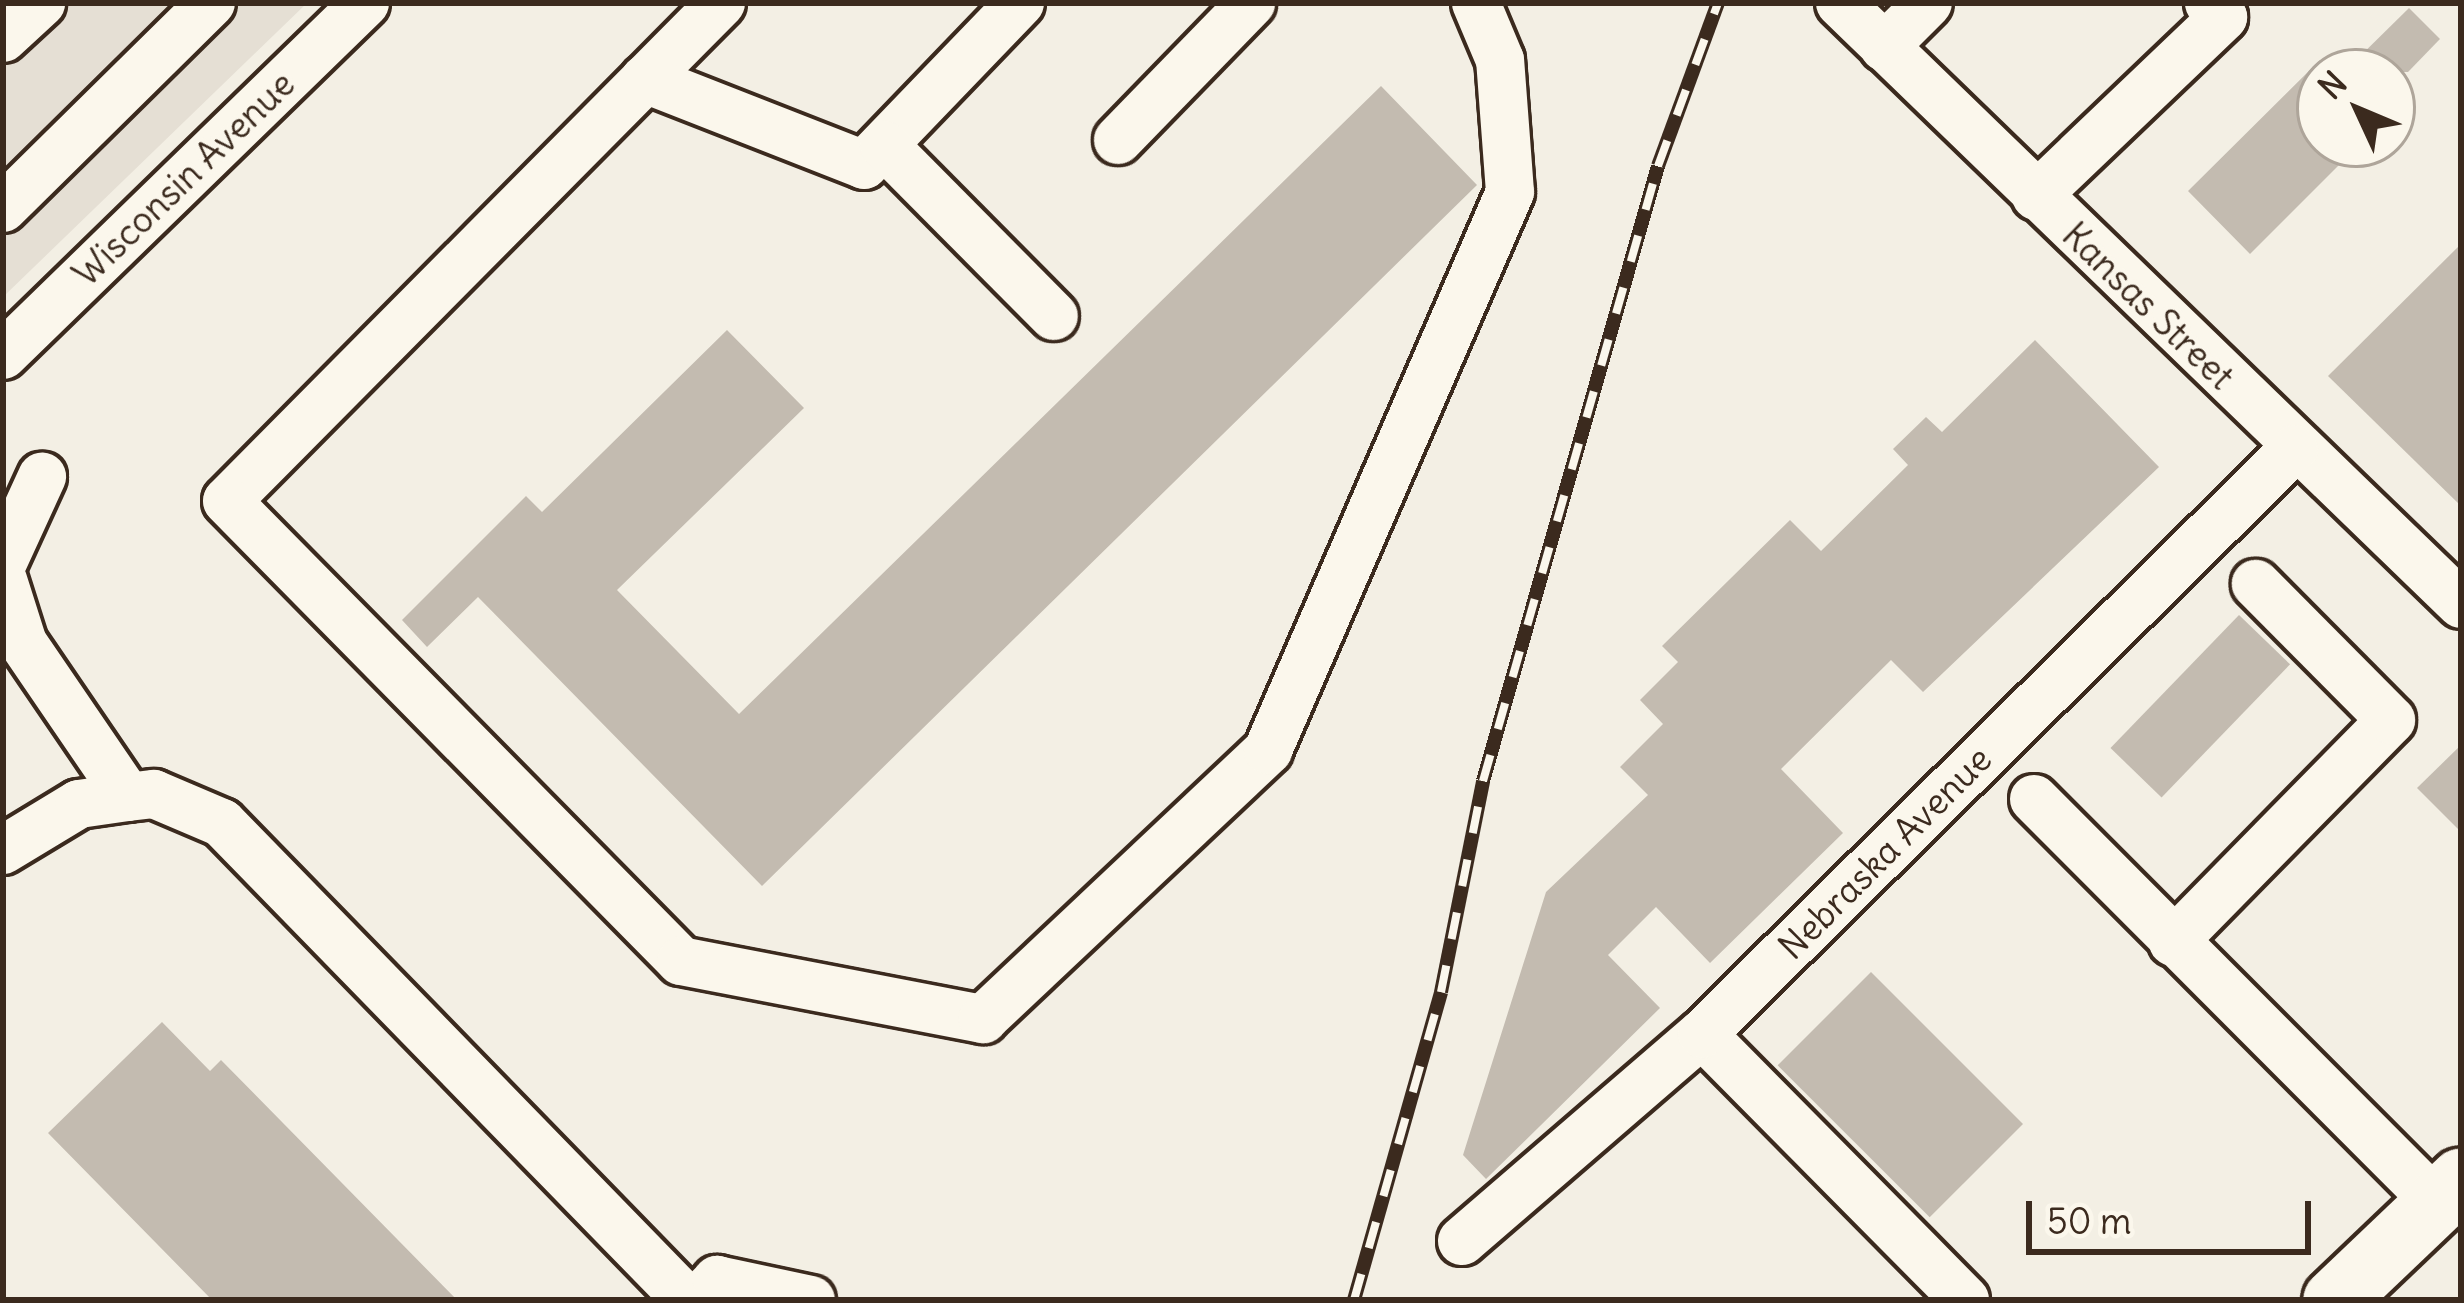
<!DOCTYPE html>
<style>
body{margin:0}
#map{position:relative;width:2464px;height:1303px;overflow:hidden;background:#f3efe4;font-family:Delius,sans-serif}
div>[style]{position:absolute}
.built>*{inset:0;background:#e5dfd4}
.building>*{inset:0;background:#c3bbb0;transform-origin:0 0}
.roads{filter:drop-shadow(3px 0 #3b2a1e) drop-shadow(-3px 0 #3b2a1e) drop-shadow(0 3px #3b2a1e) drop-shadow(0 -3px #3b2a1e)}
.minor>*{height:48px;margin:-24px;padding:0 24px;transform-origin:24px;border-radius:24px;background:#fbf7ec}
.major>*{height:63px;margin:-31.5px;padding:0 31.5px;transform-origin:31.5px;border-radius:31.5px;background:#fbf7ec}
.rail>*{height:14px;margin-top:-7px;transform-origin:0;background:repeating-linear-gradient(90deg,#fbf7ec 0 27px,#3b2a1e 0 54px);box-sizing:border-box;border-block:3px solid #3b2a1e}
span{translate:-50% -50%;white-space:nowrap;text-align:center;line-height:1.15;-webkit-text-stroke:9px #fbf7ec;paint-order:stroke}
.street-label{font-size:36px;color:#3b2a1e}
.frame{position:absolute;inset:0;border:6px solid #3b2a1e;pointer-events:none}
.north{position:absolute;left:2296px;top:48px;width:120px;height:120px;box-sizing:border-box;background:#fbf7ec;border:3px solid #aea59a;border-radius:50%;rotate:314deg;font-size:33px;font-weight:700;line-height:48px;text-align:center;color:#3b2a1e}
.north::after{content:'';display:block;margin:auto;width:42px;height:54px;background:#3b2a1e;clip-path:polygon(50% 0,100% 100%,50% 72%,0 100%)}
.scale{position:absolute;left:2026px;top:1201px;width:285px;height:54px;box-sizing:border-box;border:6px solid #3b2a1e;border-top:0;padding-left:15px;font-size:36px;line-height:42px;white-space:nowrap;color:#3b2a1e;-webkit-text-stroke:9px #fbf7ec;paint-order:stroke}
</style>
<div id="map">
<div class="built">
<div style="clip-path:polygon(3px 3px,307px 3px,3px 297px)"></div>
</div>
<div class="building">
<div style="clip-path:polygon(2409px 8px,2440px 39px,2408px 72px,2344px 72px)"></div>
<div style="clip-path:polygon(2320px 60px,2320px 144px,2360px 144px,2250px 254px,2188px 191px)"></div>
<div style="clip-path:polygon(1381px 86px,1477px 185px,762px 886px,478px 597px,427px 647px,402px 620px,526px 496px,542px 512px,727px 330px,804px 408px,617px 590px,739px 714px)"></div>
<div style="clip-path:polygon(2461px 244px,2461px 506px,2328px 376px)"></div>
<div style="clip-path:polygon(2035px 340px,2159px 467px,1923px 692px,1891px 660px,1781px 769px,1843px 833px,1710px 963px,1656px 907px,1608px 955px,1660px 1008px,1486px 1179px,1463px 1155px,1546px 892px,1648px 795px,1620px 767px,1663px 724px,1640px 700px,1678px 662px,1662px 646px,1790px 520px,1821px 551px,1908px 465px,1893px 449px,1926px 417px,1942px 432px)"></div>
<div style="left:2239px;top:615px;width:71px;height:185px;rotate:44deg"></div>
<div style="clip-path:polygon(2461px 745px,2461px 832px,2417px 788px)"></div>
<div style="left:1871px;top:972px;width:215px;height:132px;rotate:45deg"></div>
<div style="clip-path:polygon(162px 1022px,210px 1071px,221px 1060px,457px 1300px,212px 1300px,48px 1133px)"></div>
</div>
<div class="roads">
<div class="minor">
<div style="left:721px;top:3px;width:701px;rotate:134.77deg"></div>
<div style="left:227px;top:501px;width:646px;rotate:45.38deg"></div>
<div style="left:681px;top:961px;width:308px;rotate:10.9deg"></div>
<div style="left:983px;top:1019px;width:392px;rotate:-43.3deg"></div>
<div style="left:1268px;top:750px;width:608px;rotate:-66.55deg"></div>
<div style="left:1510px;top:192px;width:132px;rotate:-94.3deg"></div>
<div style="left:1500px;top:60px;width:62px;rotate:-112.8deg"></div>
<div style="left:1840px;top:3px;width:864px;rotate:44.06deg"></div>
<div style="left:3px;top:38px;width:52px;rotate:-42.6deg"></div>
<div style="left:1884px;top:47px;width:62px;rotate:-45deg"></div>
<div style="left:645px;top:79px;width:235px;rotate:21.4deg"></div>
<div style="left:864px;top:165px;width:225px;rotate:-46.1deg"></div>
<div style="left:1118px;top:140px;width:191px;rotate:-45.8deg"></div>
<div style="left:884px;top:145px;width:241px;rotate:45.2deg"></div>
<div style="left:2036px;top:196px;width:259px;rotate:-43.7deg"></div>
<div style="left:2223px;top:17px;width:20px;rotate:-135deg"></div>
<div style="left:3px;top:208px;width:292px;rotate:-44.6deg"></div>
<div style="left:3px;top:355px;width:505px;rotate:-44.2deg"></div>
<div style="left:3px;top:562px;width:94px;rotate:-65.4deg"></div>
<div style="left:3px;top:580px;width:66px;rotate:72.4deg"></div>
<div style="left:23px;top:643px;width:186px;rotate:55.7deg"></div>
<div style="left:2034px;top:799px;width:571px;rotate:45.07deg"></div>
<div style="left:3px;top:850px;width:89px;rotate:-31.2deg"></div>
<div style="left:79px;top:804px;width:49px;rotate:-8.1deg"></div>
<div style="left:128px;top:797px;width:26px;rotate:-7deg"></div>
<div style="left:154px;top:794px;width:74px;rotate:23.1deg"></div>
<div style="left:222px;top:823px;width:666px;rotate:45.73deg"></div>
<div style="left:2173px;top:942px;width:311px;rotate:-45.5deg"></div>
<div style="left:2391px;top:720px;width:192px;rotate:-134.8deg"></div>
<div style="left:1702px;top:1034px;width:374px;rotate:45.3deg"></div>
<div style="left:1462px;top:1241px;width:317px;rotate:-40.8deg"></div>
<div style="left:1702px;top:1034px;width:832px;rotate:-44.66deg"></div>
<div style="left:698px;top:1300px;width:28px;rotate:-46deg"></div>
<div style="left:717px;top:1280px;width:96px;rotate:12deg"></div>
</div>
<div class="major">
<div style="left:2334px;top:1300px;width:175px;rotate:-43.6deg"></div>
</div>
</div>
<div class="rail">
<div style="left:1354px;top:1300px;width:320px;rotate:-74.2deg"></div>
<div style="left:1441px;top:992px;width:215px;rotate:-78.7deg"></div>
<div style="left:1483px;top:781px;width:639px;rotate:-74.12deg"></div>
<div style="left:1658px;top:166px;width:174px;rotate:-69.8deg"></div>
</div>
<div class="street-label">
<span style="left:184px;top:179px;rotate:-44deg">Wisconsin Avenue</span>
<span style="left:2148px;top:306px;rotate:44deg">Kansas Street</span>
<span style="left:1885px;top:853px;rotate:-45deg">Nebraska Avenue</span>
</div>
<div class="frame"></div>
<div class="north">N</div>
<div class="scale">50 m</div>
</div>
